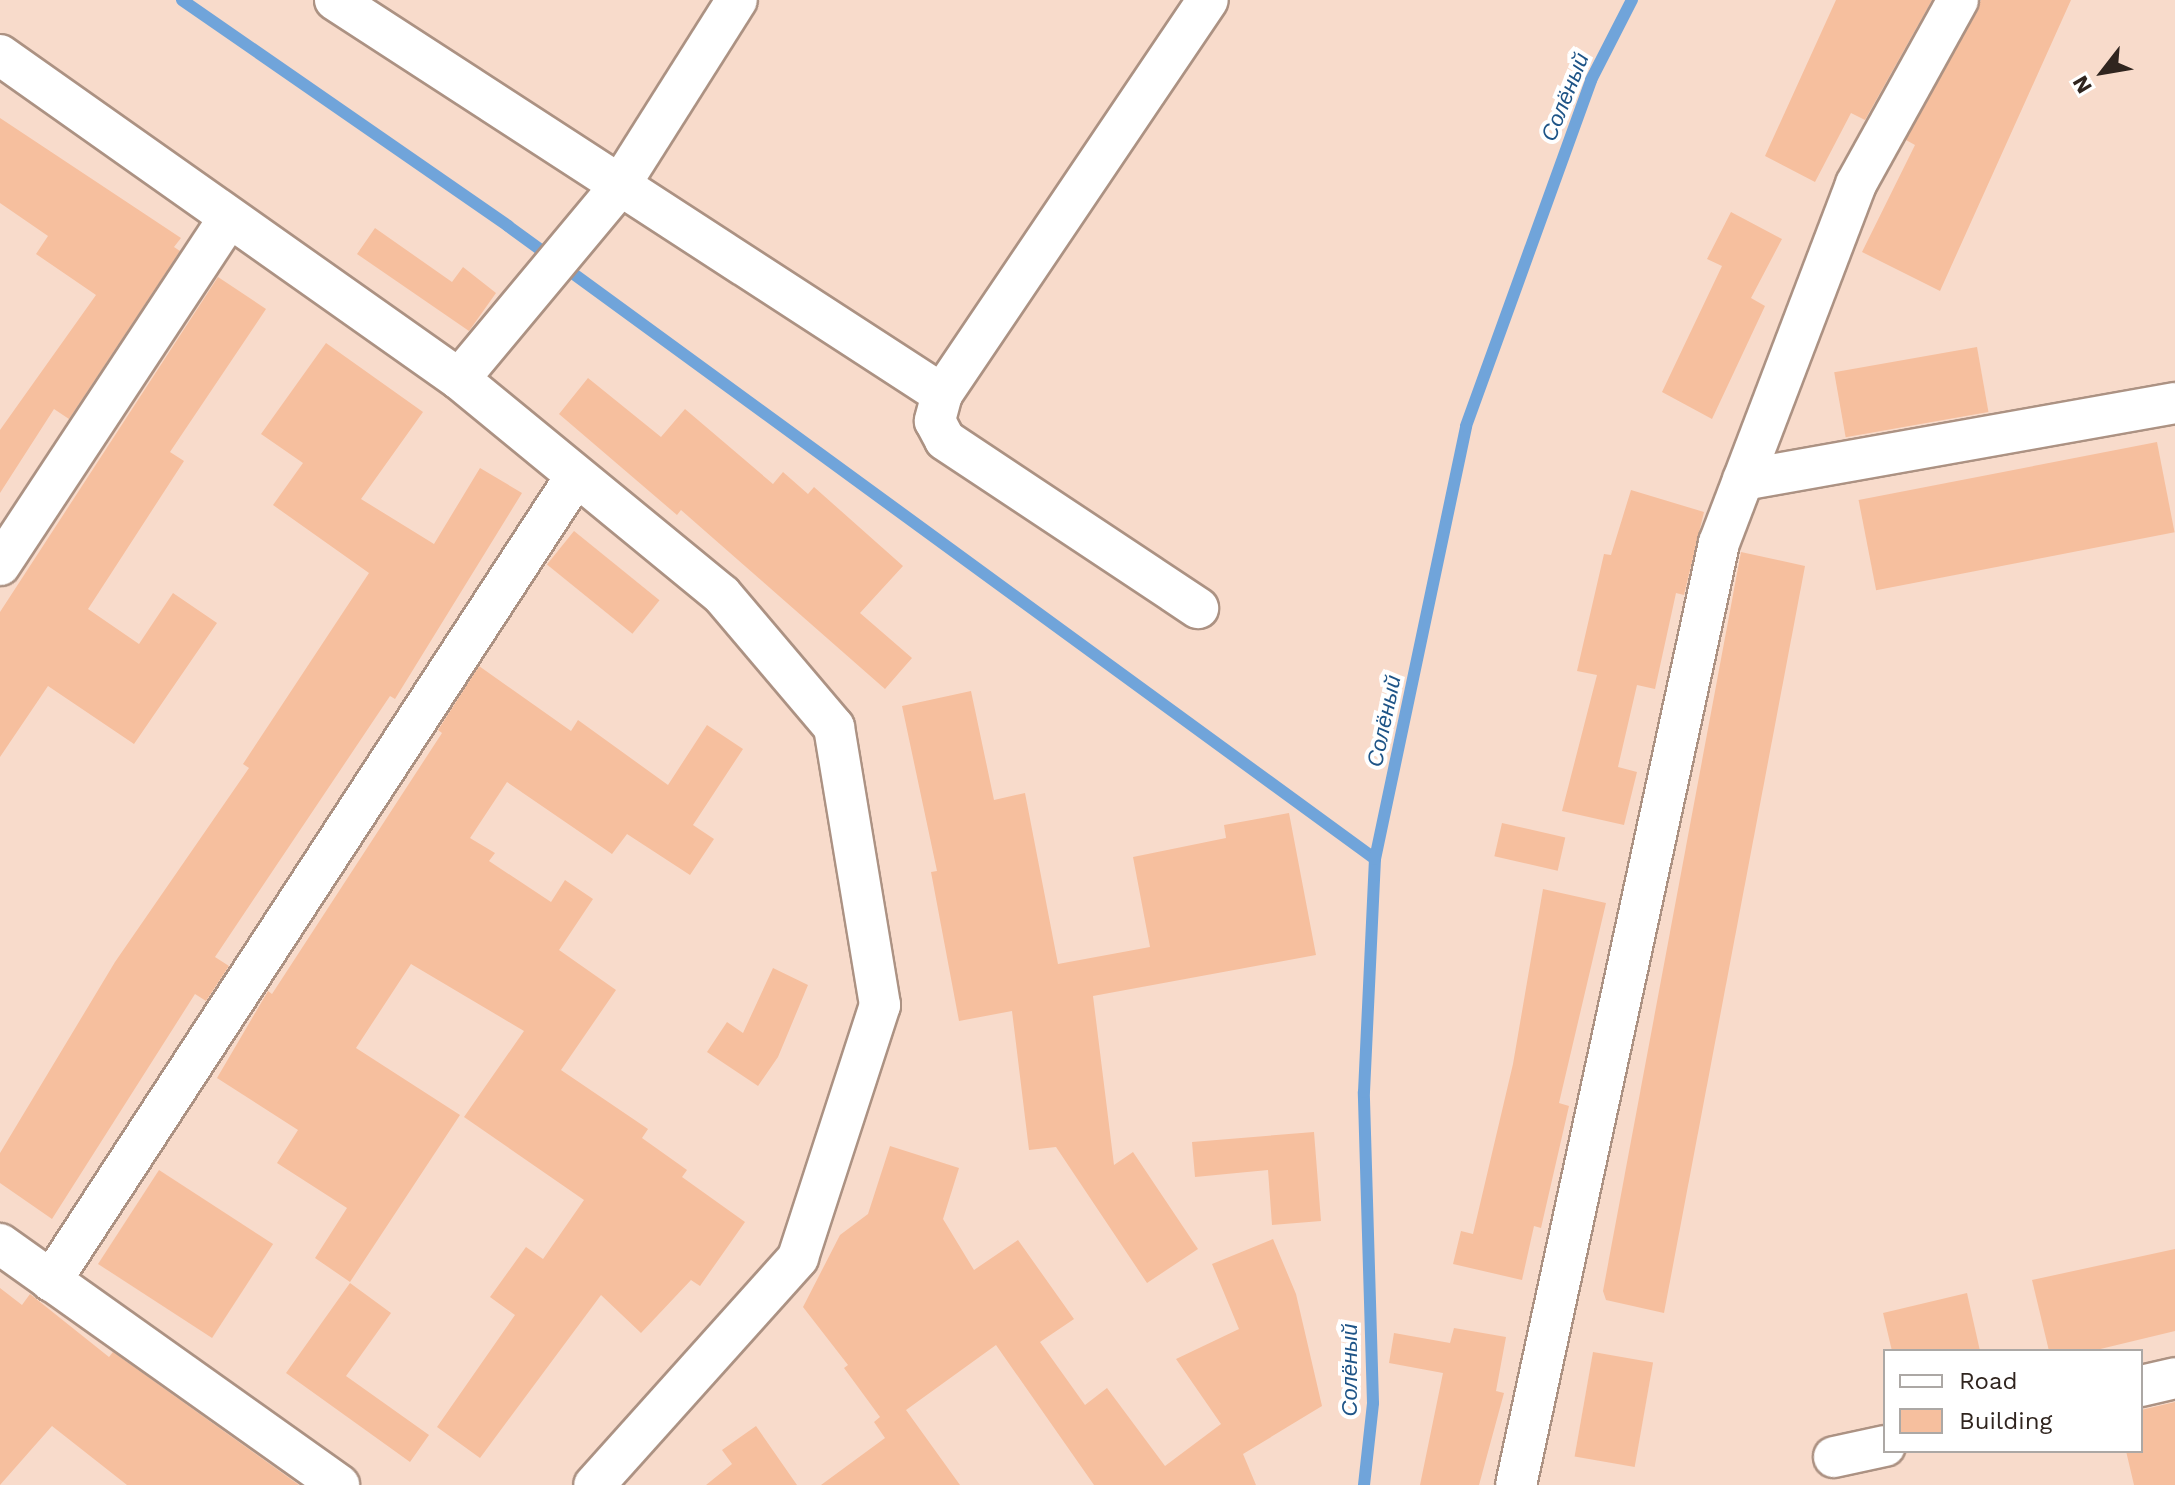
<!DOCTYPE html>
<meta charset="utf-8">
<style>
body{margin:0}
#map{position:relative;width:2175px;height:1485px;overflow:hidden;background:#f8dbcb;font-family:"Work Sans",sans-serif}
div>[style]{position:absolute}
.stream>*{height:12px;margin:-6px;padding:0 6px;transform-origin:6px;border-radius:6px;background:#70a4da}
.building>*{inset:0;background:#f6bf9e;transform-origin:0 0}
.roads{filter:drop-shadow(2px 0 #ac9283) drop-shadow(-2px 0 #ac9283) drop-shadow(0 2px #ac9283) drop-shadow(0 -2px #ac9283)}
.minor>*{height:40px;margin:-20px;padding:0 20px;transform-origin:20px;border-radius:20px;background:#fff}
span{translate:-50% -50%;white-space:nowrap;text-align:center;line-height:1.15;-webkit-text-stroke:8px #fff;paint-order:stroke}
.water-label{font-size:22px;color:#1e5487;font-style:italic}
.legend{position:absolute;left:1883px;top:1349px;width:260px;height:104px;box-sizing:border-box;background:#fff;border:2px solid #aca8a5;margin:0;padding:10px 14px;list-style:none;font-size:24px;color:#30251f}
.legend li{display:flex;align-items:center;gap:16px;height:40px}
.legend b{width:40px;border:2px solid #aca8a5}
.north{position:absolute;left:2063px;top:32px;width:80px;height:80px;-webkit-text-stroke:6px #fff;paint-order:stroke;rotate:239deg;font-size:22px;font-weight:700;line-height:32px;text-align:center;color:#30251f}
.north::after{content:'';display:block;margin:auto;width:28px;height:36px;background:#30251f;clip-path:polygon(50% 0,100% 100%,50% 72%,0 100%)}
</style>
<div id="map">
<div class="stream">
<div style="left:182px;top:0;width:397px;rotate:34.7deg"></div>
<div style="left:508px;top:226px;width:1073px;rotate:36.13deg"></div>
<div style="left:1364px;top:1485px;width:82px;rotate:-83.7deg"></div>
<div style="left:1373px;top:1403px;width:311px;rotate:-91.7deg"></div>
<div style="left:1364px;top:1092px;width:233px;rotate:-87.3deg"></div>
<div style="left:1375px;top:859px;width:442px;rotate:-78.1deg"></div>
<div style="left:1466px;top:426px;width:368px;rotate:-70.1deg"></div>
<div style="left:1591px;top:80px;width:90px;rotate:-62.9deg"></div>
</div>
<div class="building">
<div style="clip-path:polygon(1836px 0,1932px 0,1865px 120px,1851px 113px,1815px 182px,1765px 156px)"></div>
<div style="clip-path:polygon(1981px 0,2071px 0,1940px 291px,1862px 252px,1915px 145px,1906px 140px)"></div>
<div style="clip-path:polygon(0 118px,181px 238px,174px 247px,180px 251px,69px 419px,54px 409px,0 493px,0 430px,96px 295px,36px 254px,48px 236px,0 203px)"></div>
<div style="clip-path:polygon(1731px 212px,1782px 239px,1751px 298px,1765px 306px,1712px 419px,1662px 392px,1722px 266px,1707px 259px)"></div>
<div style="clip-path:polygon(375px 228px,452px 282px,463px 267px,496px 293px,469px 331px,357px 254px)"></div>
<div style="clip-path:polygon(218px 277px,266px 309px,170px 452px,184px 461px,88px 609px,139px 644px,173px 593px,217px 623px,134px 744px,48px 686px,0 757px,0 612px)"></div>
<div style="clip-path:polygon(326px 343px,423px 412px,361px 499px,434px 544px,480px 468px,522px 493px,395px 699px,390px 696px,215px 957px,229px 966px,206px 1001px,195px 994px,52px 1219px,0 1183px,0 1153px,115px 962px,249px 768px,243px 764px,369px 573px,273px 505px,303px 463px,261px 434px)"></div>
<div style="left:1977px;top:347px;width:66px;height:145px;rotate:80deg"></div>
<div style="clip-path:polygon(588px 378px,661px 437px,685px 409px,773px 484px,783px 472px,808px 494px,814px 487px,903px 566px,860px 613px,912px 658px,885px 689px,681px 510px,677px 515px,559px 414px)"></div>
<div style="left:2157px;top:442px;width:92px;height:304px;rotate:79deg"></div>
<div style="clip-path:polygon(1631px 490px,1704px 512px,1684px 595px,1676px 593px,1655px 689px,1637px 685px,1618px 767px,1637px 772px,1624px 825px,1562px 811px,1597px 675px,1577px 671px,1604px 554px,1611px 555px)"></div>
<div style="left:574px;top:531px;width:110px;height:43px;rotate:39deg"></div>
<div style="clip-path:polygon(1741px 552px,1805px 566px,1664px 1313px,1606px 1300px,1603px 1291px)"></div>
<div style="clip-path:polygon(479px 666px,571px 731px,578px 720px,668px 785px,707px 725px,743px 749px,693px 825px,714px 839px,690px 875px,627px 834px,612px 854px,507px 782px,470px 838px,495px 853px,489px 861px,551px 902px,565px 880px,593px 899px,559px 950px,616px 990px,561px 1070px,648px 1129px,642px 1138px,687px 1170px,682px 1177px,745px 1222px,700px 1286px,691px 1280px,641px 1333px,601px 1295px,480px 1458px,437px 1427px,515px 1315px,490px 1297px,526px 1247px,543px 1259px,584px 1200px,464px 1117px,524px 1031px,411px 964px,356px 1048px,460px 1115px,350px 1282px,315px 1258px,347px 1208px,277px 1163px,298px 1130px,217px 1078px,268px 991px,272px 994px,442px 733px,438px 730px)"></div>
<div style="clip-path:polygon(971px 691px,994px 800px,1025px 793px,1058px 964px,1150px 947px,1133px 857px,1226px 838px,1224px 825px,1289px 813px,1316px 955px,1093px 996px,1114px 1165px,1133px 1152px,1198px 1249px,1147px 1283px,1056px 1147px,1029px 1150px,1012px 1011px,959px 1021px,931px 872px,937px 871px,902px 706px)"></div>
<div style="left:1502px;top:823px;width:65px;height:34px;rotate:13deg"></div>
<div style="clip-path:polygon(1543px 889px,1606px 903px,1559px 1103px,1569px 1106px,1541px 1228px,1534px 1226px,1522px 1280px,1453px 1264px,1461px 1231px,1473px 1234px,1513px 1064px)"></div>
<div style="clip-path:polygon(773px 968px,808px 985px,778px 1057px,758px 1086px,707px 1052px,727px 1022px,743px 1033px)"></div>
<div style="clip-path:polygon(1314px 1132px,1321px 1221px,1272px 1225px,1268px 1170px,1195px 1177px,1192px 1142px)"></div>
<div style="clip-path:polygon(890px 1146px,959px 1168px,943px 1219px,974px 1270px,1018px 1240px,1074px 1319px,1040px 1342px,1085px 1405px,1107px 1388px,1165px 1466px,1221px 1424px,1176px 1359px,1239px 1329px,1212px 1264px,1273px 1239px,1296px 1294px,1322px 1406px,1243px 1454px,1256px 1485px,1094px 1485px,996px 1345px,906px 1410px,960px 1485px,821px 1485px,885px 1438px,874px 1422px,880px 1417px,844px 1368px,848px 1365px,803px 1307px,840px 1235px,868px 1214px)"></div>
<div style="left:159px;top:1170px;width:136px;height:112px;rotate:33deg"></div>
<div style="clip-path:polygon(2175px 1249px,2175px 1331px,2092px 1351px,2049px 1351px,2032px 1280px)"></div>
<div style="clip-path:polygon(350px 1283px,391px 1313px,346px 1376px,429px 1435px,410px 1462px,286px 1373px)"></div>
<div style="clip-path:polygon(0 1288px,22px 1305px,30px 1294px,109px 1357px,113px 1352px,299px 1485px,127px 1485px,52px 1426px,0 1485px)"></div>
<div style="clip-path:polygon(1967px 1293px,1980px 1351px,1892px 1351px,1883px 1313px)"></div>
<div style="clip-path:polygon(1454px 1328px,1506px 1337px,1496px 1391px,1504px 1393px,1479px 1485px,1420px 1485px,1443px 1373px,1389px 1363px,1394px 1333px,1450px 1343px)"></div>
<div style="left:1593px;top:1352px;width:61px;height:106px;rotate:10deg"></div>
<div style="clip-path:polygon(2175px 1402px,2175px 1485px,2134px 1485px,2126px 1451px,2141px 1451px,2141px 1410px)"></div>
<div style="clip-path:polygon(756px 1426px,797px 1485px,706px 1485px,732px 1464px,722px 1450px)"></div>
</div>
<div class="roads">
<div class="minor">
<div style="left:335px;top:0;width:724px;rotate:32.99deg"></div>
<div style="left:942px;top:394px;width:28px;rotate:105deg"></div>
<div style="left:935px;top:421px;width:21px;rotate:62deg"></div>
<div style="left:945px;top:440px;width:304px;rotate:33.6deg"></div>
<div style="left:0;top:55px;width:562px;rotate:35.22deg"></div>
<div style="left:459px;top:379px;width:340px;rotate:39.4deg"></div>
<div style="left:722px;top:595px;width:173px;rotate:49.7deg"></div>
<div style="left:834px;top:727px;width:282px;rotate:80.6deg"></div>
<div style="left:880px;top:1005px;width:266px;rotate:108deg"></div>
<div style="left:798px;top:1258px;width:305px;rotate:131.9deg"></div>
<div style="left:459px;top:379px;width:249px;rotate:-50.2deg"></div>
<div style="left:618px;top:188px;width:222px;rotate:-57.7deg"></div>
<div style="left:942px;top:394px;width:475px;rotate:-56deg"></div>
<div style="left:1743px;top:480px;width:439px;rotate:-10.1deg"></div>
<div style="left:0;top:565px;width:416px;rotate:-56.6deg"></div>
<div style="left:0;top:1244px;width:416px;rotate:35.4deg"></div>
<div style="left:51px;top:1281px;width:961px;rotate:-56.89deg"></div>
<div style="left:2141px;top:1386px;width:35px;rotate:-13deg"></div>
<div style="left:1834px;top:1457px;width:52px;rotate:-12.2deg"></div>
<div style="left:1516px;top:1485px;width:964px;rotate:-77.84deg"></div>
<div style="left:1719px;top:543px;width:384px;rotate:-69.1deg"></div>
<div style="left:1856px;top:184px;width:210px;rotate:-61deg"></div>
</div>
</div>
<div class="water-label">
<span style="left:1565px;top:97px;rotate:-68deg">Солёный</span>
<span style="left:1384px;top:721px;rotate:-78deg">Солёный</span>
<span style="left:1350px;top:1370px;rotate:-90deg">Солёный</span>
</div>
<ul class="legend">
<li><b style="height:10px;background:#fff"></b>Road</li>
<li><b style="height:22px;background:#f6bf9e"></b>Building</li>
</ul>
<div class="north">N</div>
</div>
